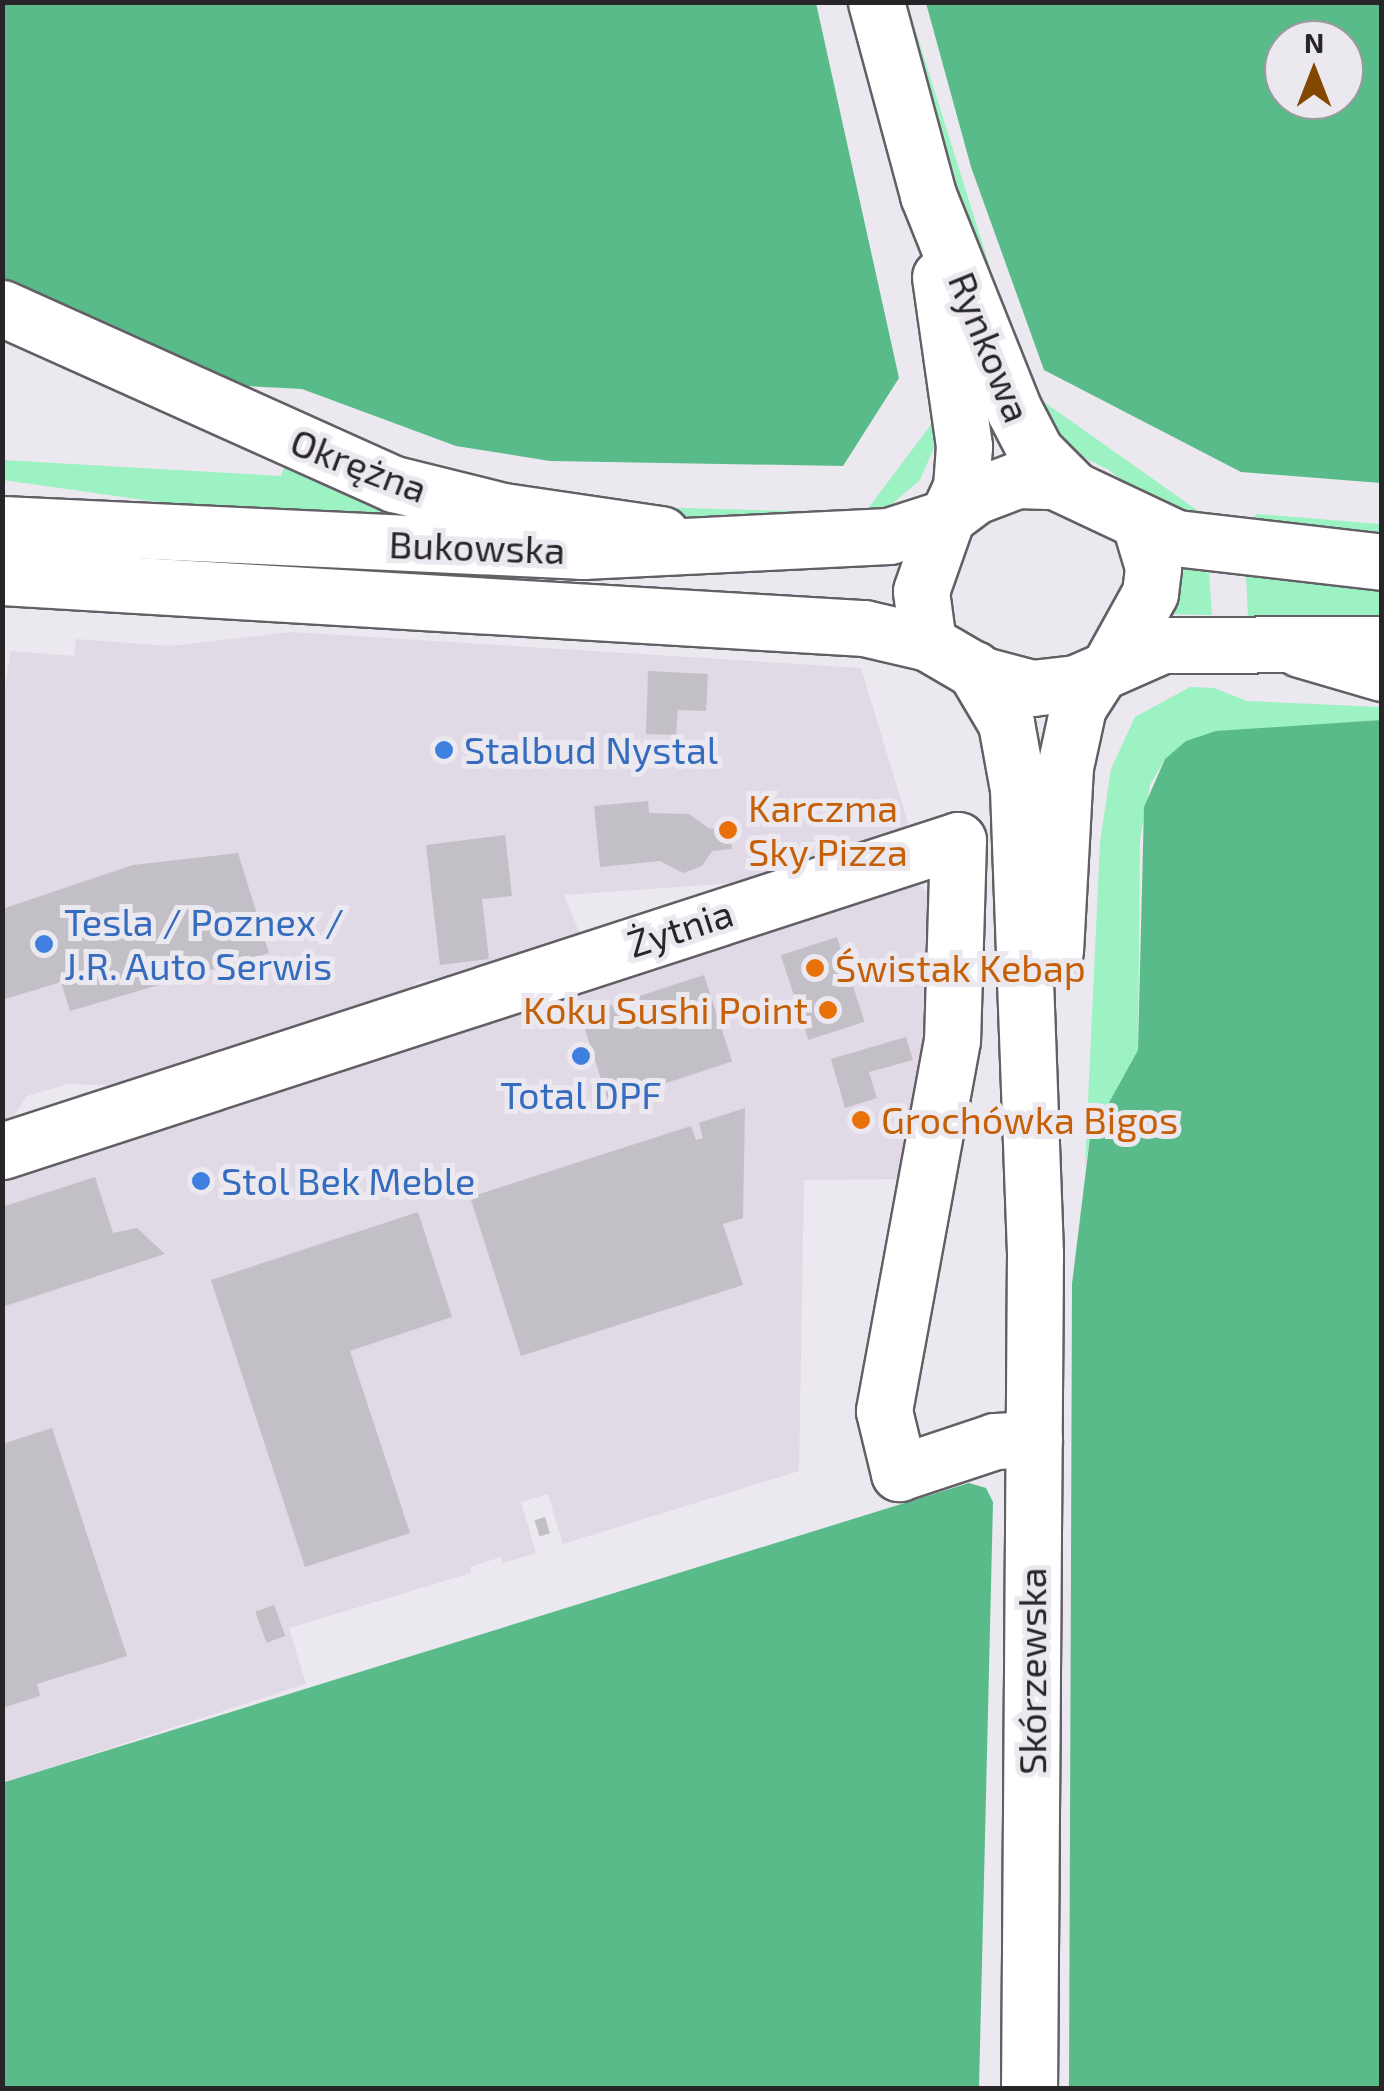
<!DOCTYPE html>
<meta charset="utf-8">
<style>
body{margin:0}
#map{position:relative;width:1384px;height:2091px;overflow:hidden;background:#ece8ef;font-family:"Exo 2",sans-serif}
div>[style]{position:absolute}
.built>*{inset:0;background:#e1d9e6}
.green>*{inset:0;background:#9cf2c3}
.forest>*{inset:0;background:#5abb8a}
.building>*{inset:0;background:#c3bfc6;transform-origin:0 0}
.roads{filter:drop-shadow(2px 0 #625f65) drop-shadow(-2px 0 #625f65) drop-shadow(0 2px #625f65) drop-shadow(0 -2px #625f65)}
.minor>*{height:55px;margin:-27.5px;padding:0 27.5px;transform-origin:27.5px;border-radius:27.5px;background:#fff}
.major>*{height:55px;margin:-27.5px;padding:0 27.5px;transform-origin:27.5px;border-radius:27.5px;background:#fff}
.dots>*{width:28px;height:28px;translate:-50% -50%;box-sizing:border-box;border:5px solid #ece8ef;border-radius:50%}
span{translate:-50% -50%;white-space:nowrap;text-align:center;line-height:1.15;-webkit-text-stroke:10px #ece8ef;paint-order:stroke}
.street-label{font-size:38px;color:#272528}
.shop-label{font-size:38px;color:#366cbe}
.left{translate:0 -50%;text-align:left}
.food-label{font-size:38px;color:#c56008}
.right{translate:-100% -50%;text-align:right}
.frame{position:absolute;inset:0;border:5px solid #272528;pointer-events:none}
.north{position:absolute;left:1264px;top:20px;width:100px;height:100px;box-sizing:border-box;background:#ece8ef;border:2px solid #9d9a9f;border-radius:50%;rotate:0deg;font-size:28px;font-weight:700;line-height:40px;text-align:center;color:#272528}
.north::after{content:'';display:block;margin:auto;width:35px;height:45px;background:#834800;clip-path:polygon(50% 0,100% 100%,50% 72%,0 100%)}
</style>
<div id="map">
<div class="built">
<div style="clip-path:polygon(292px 632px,861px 668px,908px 823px,900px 837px,794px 879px,564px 895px,585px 946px,550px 959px,416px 982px,403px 1004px,137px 1086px,68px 1084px,27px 1096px,3px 1133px,2px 705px,11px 651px,74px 656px,76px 639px,170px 646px)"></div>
<div style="clip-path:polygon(909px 877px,935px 898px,938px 1017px,906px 1179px,804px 1180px,799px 1471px,563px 1544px,548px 1494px,521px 1502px,536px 1553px,503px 1563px,501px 1557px,470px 1567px,471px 1573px,289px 1628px,306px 1684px,3px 1783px,2px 1166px)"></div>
</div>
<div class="green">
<div style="clip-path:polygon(899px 3px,907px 3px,1013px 341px,947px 176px)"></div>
<div style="clip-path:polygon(1027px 390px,1214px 522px,1143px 498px,1109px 470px,1065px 448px)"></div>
<div style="clip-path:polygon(936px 418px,936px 443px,920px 480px,891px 505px,863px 515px)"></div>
<div style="clip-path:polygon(290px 453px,429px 520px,200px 508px,3px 480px,2px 460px,281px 476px)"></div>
<div style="clip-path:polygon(535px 504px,831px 512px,692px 519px)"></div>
<div style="clip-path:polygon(1256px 514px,1381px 524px,1381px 539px,1250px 527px)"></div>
<div style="clip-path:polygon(1174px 567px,1209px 573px,1212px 615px,1167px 614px)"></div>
<div style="clip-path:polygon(1246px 576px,1381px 590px,1381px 618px,1248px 617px)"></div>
<div style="clip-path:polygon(1190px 687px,1214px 688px,1247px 701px,1381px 707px,1381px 720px,1292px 727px,1165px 759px,1150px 785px,1140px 839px,1138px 1050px,1090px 1137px,1085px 1167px,1100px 842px,1111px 769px,1135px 717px)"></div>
</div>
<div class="forest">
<div style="clip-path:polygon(2px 3px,816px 3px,899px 378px,843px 466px,550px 461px,456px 446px,302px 389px,228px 385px,3px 290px)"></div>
<div style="clip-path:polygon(evenodd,926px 3px,1381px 3px,1381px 483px,1241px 472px,1044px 370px,971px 167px,926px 3px,1284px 40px,1344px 40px,1344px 100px,1284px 100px,1284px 40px)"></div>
<div style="clip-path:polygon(1381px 720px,1381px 2088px,1069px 2088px,1072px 1284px,1090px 1137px,1138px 1050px,1144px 807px,1165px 759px,1186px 741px,1216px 731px)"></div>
<div style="clip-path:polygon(969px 1483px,986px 1488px,993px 1502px,979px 2088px,3px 2088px,2px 1783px)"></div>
</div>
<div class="building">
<div style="clip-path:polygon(648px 671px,708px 674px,706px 711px,678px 710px,676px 735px,646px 734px)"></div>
<div style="clip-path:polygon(648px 801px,649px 813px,689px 814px,710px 829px,730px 827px,732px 849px,712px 851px,702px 866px,683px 873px,660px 861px,600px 867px,594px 806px)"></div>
<div style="clip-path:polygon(505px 835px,512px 896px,482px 899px,489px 959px,440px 965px,426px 845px)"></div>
<div style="clip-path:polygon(238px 853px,269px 953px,70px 1011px,61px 982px,2px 1000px,2px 909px,133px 865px)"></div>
<div style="left:837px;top:937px;width:89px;height:59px;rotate:72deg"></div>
<div style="left:704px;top:975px;width:91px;height:130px;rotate:72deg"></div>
<div style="clip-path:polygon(906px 1037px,913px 1060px,869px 1072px,877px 1098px,845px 1108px,831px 1059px)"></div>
<div style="clip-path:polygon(745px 1108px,743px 1218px,723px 1224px,743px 1285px,521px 1356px,470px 1197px,691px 1126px,696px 1140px,703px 1138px,699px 1123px)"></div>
<div style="clip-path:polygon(95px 1177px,113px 1233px,137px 1228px,165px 1254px,2px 1307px,2px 1207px)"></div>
<div style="clip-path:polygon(418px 1212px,452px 1317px,350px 1351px,410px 1533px,305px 1567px,211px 1280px)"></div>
<div style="clip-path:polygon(52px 1428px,127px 1656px,37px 1684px,40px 1696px,2px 1708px,2px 1444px)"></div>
<div style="left:545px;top:1517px;width:17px;height:11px;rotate:73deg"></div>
<div style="left:274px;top:1605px;width:33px;height:20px;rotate:70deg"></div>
</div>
<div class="roads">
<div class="minor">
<div style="left:876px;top:2px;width:200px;rotate:74.9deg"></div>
<div style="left:928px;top:195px;width:232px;rotate:68.2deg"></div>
<div style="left:1014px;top:410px;width:47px;rotate:62.4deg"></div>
<div style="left:1036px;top:452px;width:49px;rotate:45deg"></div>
<div style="left:940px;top:277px;width:171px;rotate:81.9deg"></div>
<div style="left:964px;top:446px;width:41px;rotate:94.2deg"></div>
<div style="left:961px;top:487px;width:33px;rotate:115deg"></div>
<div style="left:2px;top:308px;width:430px;rotate:24.2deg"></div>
<div style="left:394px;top:484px;width:112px;rotate:13.9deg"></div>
<div style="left:503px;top:511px;width:160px;rotate:8.3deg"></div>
<div style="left:1300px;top:649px;width:85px;rotate:16.3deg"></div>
<div style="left:974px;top:669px;width:63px;rotate:59.3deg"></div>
<div style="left:1006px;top:723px;width:67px;rotate:79.7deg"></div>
<div style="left:1018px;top:789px;width:465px;rotate:87.9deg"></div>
<div style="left:1035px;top:1254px;width:834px;rotate:90.41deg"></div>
<div style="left:1055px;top:951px;width:184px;rotate:-86.9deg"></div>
<div style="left:1065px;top:767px;width:61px;rotate:-77.8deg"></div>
<div style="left:1078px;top:707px;width:40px;rotate:-57.1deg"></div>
<div style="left:2px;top:1151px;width:1005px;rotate:-18.02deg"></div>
<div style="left:958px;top:840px;width:200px;rotate:91.7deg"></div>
<div style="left:952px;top:1040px;width:377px;rotate:100.4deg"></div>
<div style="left:884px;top:1411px;width:64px;rotate:76.4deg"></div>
<div style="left:899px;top:1473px;width:101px;rotate:-18.4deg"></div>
<div style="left:995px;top:1441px;width:39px;rotate:-3deg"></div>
</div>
<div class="major">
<div style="left:2px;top:524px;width:582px;rotate:2.66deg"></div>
<div style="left:583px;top:551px;width:306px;rotate:-2.8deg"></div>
<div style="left:889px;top:536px;width:61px;rotate:-18.1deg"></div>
<div style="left:2px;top:577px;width:864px;rotate:3.39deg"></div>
<div style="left:864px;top:628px;width:66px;rotate:13.2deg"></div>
<div style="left:928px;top:643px;width:64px;rotate:30.2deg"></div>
<div style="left:983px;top:675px;width:51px;rotate:14.9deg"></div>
<div style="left:1032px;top:688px;width:44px;rotate:-6.5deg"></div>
<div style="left:1076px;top:683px;width:94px;rotate:-23.8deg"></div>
<div style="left:1162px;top:645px;width:220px;rotate:-0.3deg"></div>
<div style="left:928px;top:643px;width:52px;rotate:-97.7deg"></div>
<div style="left:921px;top:591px;width:78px;rotate:-70.6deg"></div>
<div style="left:947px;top:517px;width:35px;rotate:-37deg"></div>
<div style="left:975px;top:496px;width:45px;rotate:-20.9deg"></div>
<div style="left:1017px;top:480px;width:38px;rotate:2deg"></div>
<div style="left:1055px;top:481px;width:134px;rotate:25.2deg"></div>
<div style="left:1176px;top:538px;width:207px;rotate:6.6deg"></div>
<div style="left:1109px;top:667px;width:85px;rotate:-61deg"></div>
<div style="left:1150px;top:593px;width:26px;rotate:-83deg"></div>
<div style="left:1153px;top:567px;width:42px;rotate:-106.7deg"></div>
</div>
</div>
<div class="dots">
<div style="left:444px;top:750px;background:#3f7fe0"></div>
<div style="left:728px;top:830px;background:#e8710a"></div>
<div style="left:44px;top:944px;background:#3f7fe0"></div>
<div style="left:815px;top:968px;background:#e8710a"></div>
<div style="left:828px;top:1010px;background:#e8710a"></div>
<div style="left:581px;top:1056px;background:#3f7fe0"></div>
<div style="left:861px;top:1120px;background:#e8710a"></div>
<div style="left:201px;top:1181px;background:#3f7fe0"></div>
</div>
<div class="street-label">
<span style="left:990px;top:347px;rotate:68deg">Rynkowa</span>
<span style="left:359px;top:465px;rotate:21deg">Okrężna</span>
<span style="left:477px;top:547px;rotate:2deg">Bukowska</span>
<span style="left:680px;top:928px;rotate:-18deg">Żytnia</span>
<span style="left:1032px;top:1671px;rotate:-90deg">Skórzewska</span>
</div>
<div class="shop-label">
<span class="left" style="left:464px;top:750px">Stalbud Nystal</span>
<span class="left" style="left:64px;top:944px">Tesla / Poznex /<br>J.R. Auto Serwis</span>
<span style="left:581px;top:1095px">Total DPF</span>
<span class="left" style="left:221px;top:1181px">Stol Bek Meble</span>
</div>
<div class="food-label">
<span class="left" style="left:748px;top:830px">Karczma<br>Sky Pizza</span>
<span class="left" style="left:835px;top:968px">Świstak Kebap</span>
<span class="right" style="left:808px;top:1010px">Koku Sushi Point</span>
<span class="left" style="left:881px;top:1120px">Grochówka Bigos</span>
</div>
<div class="frame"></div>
<div class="north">N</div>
</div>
